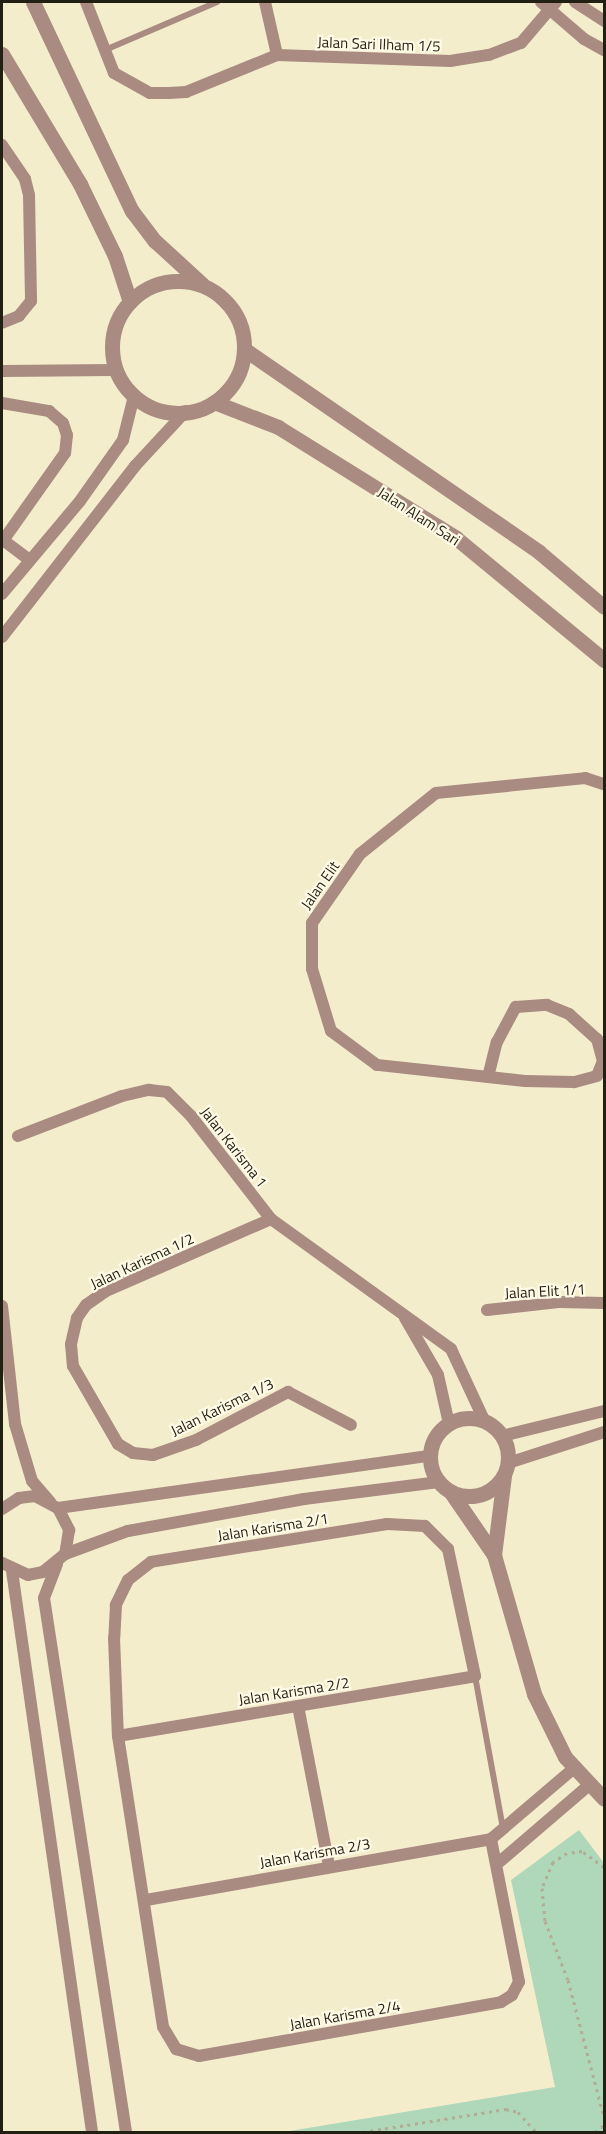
<!DOCTYPE html>
<style>
body{margin:0}
#map{position:relative;width:606px;height:2134px;overflow:hidden;background:#f4edcc;font-family:"Titillium Web",sans-serif}
div>[style]{position:absolute}
.green>*{inset:0;background:#afd7b9}
.path>*{height:3px;margin-top:-1.5px;transform-origin:0;background:repeating-linear-gradient(90deg,#b2ac92 0 3px,transparent 0 7.5px)}
.service>*{height:6px;margin:-3px;padding:0 3px;transform-origin:3px;border-radius:3px;background:#a98b82}
.minor>*{height:12px;margin:-6px;padding:0 6px;transform-origin:6px;border-radius:6px;background:#a98b82}
.tertiary>*{height:15px;margin:-7.5px;padding:0 7.5px;transform-origin:7.5px;border-radius:7.5px;background:#a98b82}
.tertiary>.ring{margin:-7.5px;padding:0;box-sizing:content-box;background:none;border:15px solid #a98b82;border-radius:50%}
span{translate:-50% -50%;white-space:nowrap;text-align:center;line-height:1.15;-webkit-text-stroke:4.5px #fefae6;paint-order:stroke}
.street-label{font-size:15px;color:#221f13}
.frame{position:absolute;inset:0;border:3px solid #221f13;pointer-events:none}
</style>
<div id="map">
<div class="green">
<div style="clip-path:polygon(579px 1830px,604px 1863px,604px 2132px,284px 2132px,555px 2087px,511px 1880px)"></div>
</div>
<div class="path">
<div style="left:604px;top:1867px;width:27px;rotate:-144deg"></div>
<div style="left:582px;top:1851px;width:15px;rotate:172deg"></div>
<div style="left:567px;top:1853px;width:17px;rotate:147deg"></div>
<div style="left:553px;top:1862px;width:28px;rotate:113deg"></div>
<div style="left:542px;top:1888px;width:33px;rotate:85deg"></div>
<div style="left:545px;top:1921px;width:63px;rotate:68.7deg"></div>
<div style="left:568px;top:1980px;width:142px;rotate:75.3deg"></div>
<div style="left:363px;top:2132px;width:145px;rotate:-9.1deg"></div>
<div style="left:506px;top:2109px;width:12px;rotate:14deg"></div>
<div style="left:518px;top:2112px;width:27px;rotate:48deg"></div>
<div style="left:595px;top:2132px;width:11px;rotate:-38deg"></div>
</div>
<div class="service">
<div style="left:105px;top:50px;width:122px;rotate:-23.2deg"></div>
<div style="left:475px;top:1676px;width:155px;rotate:79.6deg"></div>
</div>
<div class="minor">
<div style="left:86px;top:2px;width:76px;rotate:68.5deg"></div>
<div style="left:114px;top:73px;width:41px;rotate:29.1deg"></div>
<div style="left:150px;top:93px;width:19px"></div>
<div style="left:169px;top:93px;width:17px;rotate:-3deg"></div>
<div style="left:186px;top:92px;width:98px;rotate:-22.1deg"></div>
<div style="left:277px;top:55px;width:173px;rotate:2deg"></div>
<div style="left:450px;top:61px;width:39px;rotate:-9deg"></div>
<div style="left:489px;top:55px;width:34px;rotate:-21deg"></div>
<div style="left:521px;top:43px;width:54px;rotate:-49.5deg"></div>
<div style="left:265px;top:2px;width:54px;rotate:77.2deg"></div>
<div style="left:541px;top:2px;width:57px;rotate:40.7deg"></div>
<div style="left:584px;top:39px;width:23px;rotate:29deg"></div>
<div style="left:575px;top:2px;width:35px;rotate:33deg"></div>
<div style="left:2px;top:145px;width:41px;rotate:55.9deg"></div>
<div style="left:25px;top:179px;width:16px;rotate:76deg"></div>
<div style="left:29px;top:195px;width:106px;rotate:88.9deg"></div>
<div style="left:31px;top:301px;width:19px;rotate:129deg"></div>
<div style="left:19px;top:316px;width:18px;rotate:158deg"></div>
<div style="left:2px;top:371px;width:112px;rotate:-0.5deg"></div>
<div style="left:2px;top:403px;width:48px;rotate:9.7deg"></div>
<div style="left:49px;top:411px;width:18px;rotate:41deg"></div>
<div style="left:63px;top:423px;width:13px;rotate:72deg"></div>
<div style="left:67px;top:435px;width:18px;rotate:96deg"></div>
<div style="left:65px;top:453px;width:109px;rotate:125.3deg"></div>
<div style="left:3px;top:540px;width:31px;rotate:37deg"></div>
<div style="left:2px;top:594px;width:121px;rotate:-50deg"></div>
<div style="left:80px;top:501px;width:75px;rotate:-54.8deg"></div>
<div style="left:123px;top:440px;width:45px;rotate:-76deg"></div>
<div style="left:2px;top:637px;width:217px;rotate:-52.1deg"></div>
<div style="left:135px;top:466px;width:75px;rotate:-47.2deg"></div>
<div style="left:488px;top:1077px;width:36px;rotate:-76deg"></div>
<div style="left:497px;top:1042px;width:40px;rotate:-62deg"></div>
<div style="left:516px;top:1007px;width:31px;rotate:-4deg"></div>
<div style="left:547px;top:1005px;width:24px;rotate:22deg"></div>
<div style="left:569px;top:1014px;width:38px;rotate:42deg"></div>
<div style="left:597px;top:1039px;width:23px;rotate:75deg"></div>
<div style="left:603px;top:1061px;width:16px;rotate:112deg"></div>
<div style="left:597px;top:1076px;width:24px;rotate:165deg"></div>
<div style="left:574px;top:1082px;width:49px;rotate:-178.8deg"></div>
<div style="left:525px;top:1081px;width:149px;rotate:-173.8deg"></div>
<div style="left:377px;top:1065px;width:57px;rotate:-143.5deg"></div>
<div style="left:331px;top:1031px;width:65px;rotate:-107deg"></div>
<div style="left:312px;top:969px;width:46px;rotate:-90deg"></div>
<div style="left:312px;top:923px;width:84px;rotate:-55.2deg"></div>
<div style="left:360px;top:854px;width:97px;rotate:-38.8deg"></div>
<div style="left:436px;top:793px;width:150px;rotate:-5.7deg"></div>
<div style="left:585px;top:778px;width:20px;rotate:18deg"></div>
<div style="left:18px;top:1136px;width:111px;rotate:-21deg"></div>
<div style="left:122px;top:1096px;width:28px;rotate:-13deg"></div>
<div style="left:149px;top:1090px;width:18px;rotate:6deg"></div>
<div style="left:167px;top:1092px;width:34px;rotate:45deg"></div>
<div style="left:191px;top:1116px;width:130px;rotate:52.2deg"></div>
<div style="left:271px;top:1219px;width:222px;rotate:35.8deg"></div>
<div style="left:451px;top:1349px;width:81px;rotate:65deg"></div>
<div style="left:271px;top:1219px;width:180px;rotate:156.4deg"></div>
<div style="left:106px;top:1291px;width:24px;rotate:145deg"></div>
<div style="left:86px;top:1305px;width:16px;rotate:125deg"></div>
<div style="left:77px;top:1318px;width:27px;rotate:103deg"></div>
<div style="left:71px;top:1344px;width:22px;rotate:85deg"></div>
<div style="left:73px;top:1366px;width:90px;rotate:60deg"></div>
<div style="left:118px;top:1444px;width:17px;rotate:31deg"></div>
<div style="left:133px;top:1453px;width:20px;rotate:6deg"></div>
<div style="left:153px;top:1455px;width:46px;rotate:-19.2deg"></div>
<div style="left:196px;top:1440px;width:104px;rotate:-27.6deg"></div>
<div style="left:288px;top:1392px;width:71px;rotate:27.6deg"></div>
<div style="left:2px;top:1306px;width:119px;rotate:83.7deg"></div>
<div style="left:15px;top:1424px;width:59px;rotate:73.4deg"></div>
<div style="left:32px;top:1481px;width:28px;rotate:49deg"></div>
<div style="left:487px;top:1310px;width:72px;rotate:-6.3deg"></div>
<div style="left:559px;top:1302px;width:45px;rotate:1.3deg"></div>
<div style="left:405px;top:1318px;width:66px;rotate:59.9deg"></div>
<div style="left:438px;top:1375px;width:50px;rotate:77.3deg"></div>
<div style="left:502px;top:1436px;width:105px;rotate:-13.8deg"></div>
<div style="left:508px;top:1463px;width:101px;rotate:-17.9deg"></div>
<div style="left:58px;top:1508px;width:376px;rotate:-8deg"></div>
<div style="left:2px;top:1509px;width:20px;rotate:-33deg"></div>
<div style="left:19px;top:1498px;width:16px;rotate:-7deg"></div>
<div style="left:35px;top:1496px;width:26px;rotate:28deg"></div>
<div style="left:58px;top:1508px;width:25px;rotate:63deg"></div>
<div style="left:69px;top:1530px;width:24px;rotate:99deg"></div>
<div style="left:65px;top:1554px;width:28px;rotate:141deg"></div>
<div style="left:43px;top:1572px;width:15px;rotate:169deg"></div>
<div style="left:28px;top:1575px;width:29px;rotate:-155deg"></div>
<div style="left:65px;top:1554px;width:67px;rotate:-20.1deg"></div>
<div style="left:128px;top:1531px;width:179px;rotate:-10.3deg"></div>
<div style="left:304px;top:1499px;width:136px;rotate:-7.2deg"></div>
<div style="left:57px;top:1564px;width:36px;rotate:111deg"></div>
<div style="left:44px;top:1598px;width:540px;rotate:81.27deg"></div>
<div style="left:12px;top:1571px;width:567px;rotate:81.88deg"></div>
<div style="left:298px;top:1706px;width:162px;rotate:79deg"></div>
<div style="left:118px;top:1736px;width:362px;rotate:-9.5deg"></div>
<div style="left:475px;top:1676px;width:130px;rotate:-102deg"></div>
<div style="left:448px;top:1549px;width:33px;rotate:-135deg"></div>
<div style="left:425px;top:1526px;width:38px;rotate:-177deg"></div>
<div style="left:387px;top:1524px;width:239px;rotate:170.9deg"></div>
<div style="left:151px;top:1562px;width:29px;rotate:142deg"></div>
<div style="left:128px;top:1580px;width:28px;rotate:116deg"></div>
<div style="left:116px;top:1605px;width:33px;rotate:93deg"></div>
<div style="left:114px;top:1638px;width:98px;rotate:87.7deg"></div>
<div style="left:118px;top:1736px;width:294px;rotate:81.2deg"></div>
<div style="left:163px;top:2027px;width:26px;rotate:59deg"></div>
<div style="left:176px;top:2049px;width:24px;rotate:17deg"></div>
<div style="left:199px;top:2056px;width:307px;rotate:-10.1deg"></div>
<div style="left:501px;top:2002px;width:13px;rotate:-32deg"></div>
<div style="left:512px;top:1995px;width:15px;rotate:-62deg"></div>
<div style="left:519px;top:1982px;width:146px;rotate:-101.1deg"></div>
<div style="left:491px;top:1839px;width:109px;rotate:-40.5deg"></div>
<div style="left:497px;top:1864px;width:120px;rotate:-40.6deg"></div>
<div style="left:146px;top:1900px;width:350px;rotate:-10deg"></div>
</div>
<div class="tertiary">
<div style="left:33px;top:2px;width:231px;rotate:64.7deg"></div>
<div style="left:132px;top:211px;width:38px;rotate:53deg"></div>
<div style="left:155px;top:241px;width:64px;rotate:42.5deg"></div>
<div style="left:2px;top:54px;width:152px;rotate:59deg"></div>
<div style="left:80px;top:184px;width:80px;rotate:64.1deg"></div>
<div style="left:115px;top:256px;width:48px;rotate:71.9deg"></div>
<div class="ring" style="left:112px;top:281px;width:117px;height:117px"></div>
<div style="left:244px;top:349px;width:358px;rotate:34.5deg"></div>
<div style="left:539px;top:552px;width:85px;rotate:40.2deg"></div>
<div style="left:214px;top:402px;width:69px;rotate:21.3deg"></div>
<div style="left:278px;top:427px;width:210px;rotate:31.9deg"></div>
<div style="left:456px;top:538px;width:192px;rotate:39.5deg"></div>
<div class="ring" style="left:430px;top:1418px;width:63px;height:63px"></div>
<div style="left:450px;top:1491px;width:78px;rotate:55.5deg"></div>
<div style="left:494px;top:1555px;width:145px;rotate:73.9deg"></div>
<div style="left:534px;top:1694px;width:70px;rotate:63.8deg"></div>
<div style="left:565px;top:1757px;width:57px;rotate:47.1deg"></div>
<div style="left:494px;top:1555px;width:80px;rotate:-82.8deg"></div>
</div>
<div class="street-label">
<span style="left:379px;top:44px;rotate:2deg">Jalan Sari Ilham 1/5</span>
<span style="left:419px;top:516px;rotate:33deg">Jalan Alam Sari</span>
<span style="left:320px;top:885px;rotate:-55deg">Jalan Elit</span>
<span style="left:234px;top:1147px;rotate:52deg">Jalan Karisma 1</span>
<span style="left:142px;top:1261px;rotate:-25deg">Jalan Karisma 1/2</span>
<span style="left:545px;top:1291px;rotate:-3deg">Jalan Elit 1/1</span>
<span style="left:222px;top:1407px;rotate:-26deg">Jalan Karisma 1/3</span>
<span style="left:273px;top:1527px;rotate:-9deg">Jalan Karisma 2/1</span>
<span style="left:294px;top:1691px;rotate:-9deg">Jalan Karisma 2/2</span>
<span style="left:315px;top:1853px;rotate:-10deg">Jalan Karisma 2/3</span>
<span style="left:345px;top:2015px;rotate:-10deg">Jalan Karisma 2/4</span>
</div>
<div class="frame"></div>
</div>
